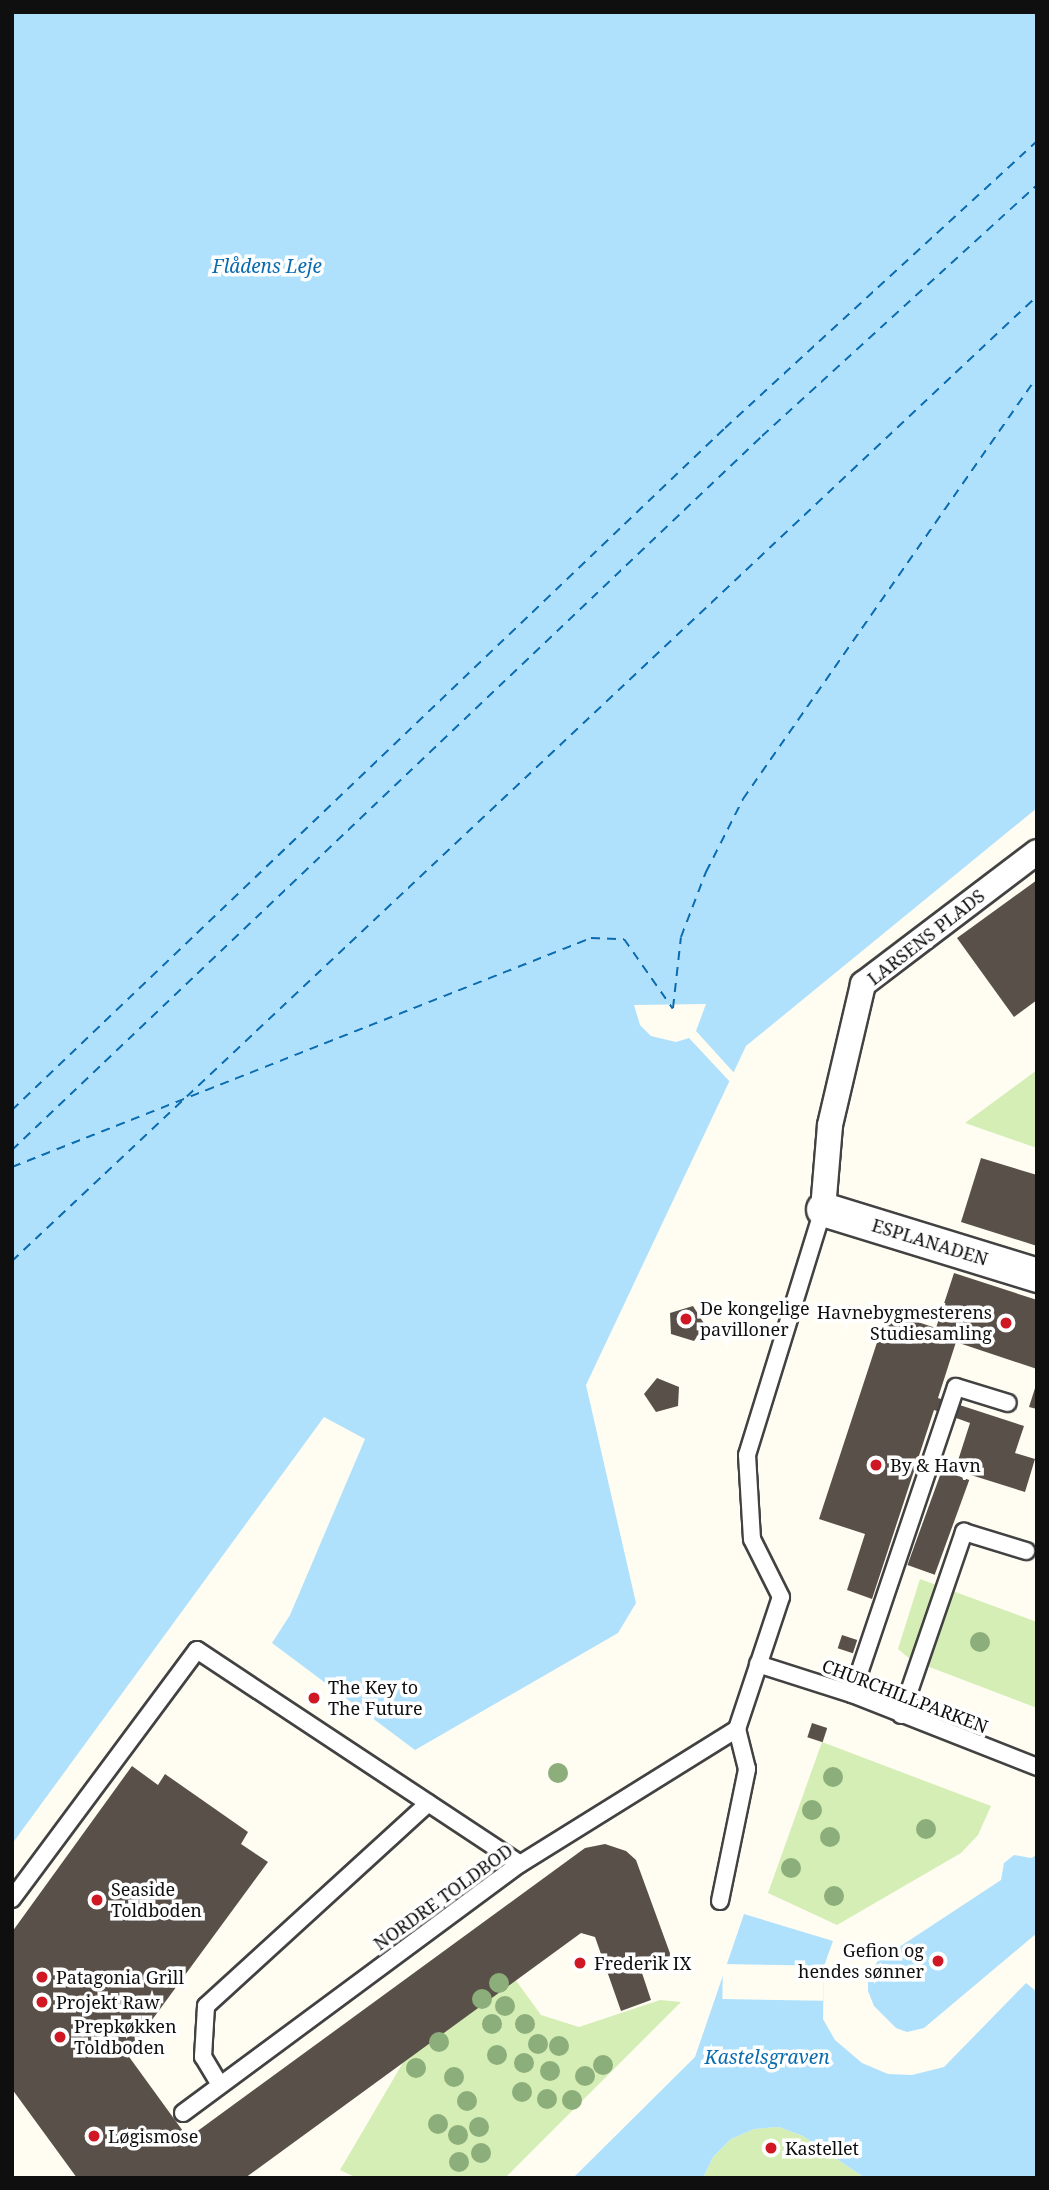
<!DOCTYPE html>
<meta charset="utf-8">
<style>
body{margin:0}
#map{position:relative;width:1049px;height:2190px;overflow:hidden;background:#fffcf2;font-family:"Noto Serif",serif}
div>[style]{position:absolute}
.green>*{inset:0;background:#d5eeb6}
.water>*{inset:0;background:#b0e1fc}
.pier>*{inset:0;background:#fffcf2;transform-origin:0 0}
.ferry>*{height:2px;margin-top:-1px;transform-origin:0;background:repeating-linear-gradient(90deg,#0a6baf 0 9px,transparent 0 16px)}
.building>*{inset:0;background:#59504a;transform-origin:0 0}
.roads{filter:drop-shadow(2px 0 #424242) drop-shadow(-2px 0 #424242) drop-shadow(0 2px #424242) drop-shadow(0 -2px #424242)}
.service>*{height:16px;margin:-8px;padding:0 8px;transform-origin:8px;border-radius:8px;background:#fff}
.pedestrian>*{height:24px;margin:-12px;padding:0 12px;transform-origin:12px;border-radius:12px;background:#fff}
.minor>*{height:33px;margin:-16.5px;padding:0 16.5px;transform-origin:16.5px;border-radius:16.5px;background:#fff}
.trees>*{width:20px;height:20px;margin:-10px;border-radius:50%;background:#8bae7a}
.dots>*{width:19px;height:19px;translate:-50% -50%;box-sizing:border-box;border:4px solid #fff;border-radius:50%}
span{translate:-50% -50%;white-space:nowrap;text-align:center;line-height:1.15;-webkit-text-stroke:7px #fff;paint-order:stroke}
.street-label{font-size:18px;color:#0f0f0f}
.poi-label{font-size:18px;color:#0f0f0f}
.left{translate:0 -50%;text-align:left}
.right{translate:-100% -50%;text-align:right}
.water-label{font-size:19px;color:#0a6baf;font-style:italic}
.frame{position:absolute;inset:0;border:14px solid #0f0f0f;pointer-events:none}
</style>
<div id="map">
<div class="green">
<div style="clip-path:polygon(1037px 1070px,1037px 1148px,965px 1123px)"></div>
<div style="clip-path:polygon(920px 1579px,1037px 1622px,1037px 1708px,911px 1660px,898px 1649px)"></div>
<div style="clip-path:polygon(822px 1742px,991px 1806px,978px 1835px,961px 1853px,837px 1925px,768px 1893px)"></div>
<div style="clip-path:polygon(504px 1964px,541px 2015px,579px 2027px,660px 2000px,681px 2002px,505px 2178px,357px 2178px,340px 2170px,408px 2054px)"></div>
<div style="clip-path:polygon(779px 2127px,803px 2136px,865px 2178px,703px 2178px,713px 2157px,731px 2139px,754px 2129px)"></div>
</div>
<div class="water">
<div style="clip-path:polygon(12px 12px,1037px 12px,1037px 808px,746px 1046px,586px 1385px,636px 1603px,618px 1633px,415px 1750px,272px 1643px,290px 1615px,365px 1439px,324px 1417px,12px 1844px)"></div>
<div style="clip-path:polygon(1014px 1855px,1031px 1858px,1037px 1855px,1037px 1933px,924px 2028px,907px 2032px,896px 2028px,874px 2006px,868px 1991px,868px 1975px,878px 1961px,1001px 1880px,1004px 1863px)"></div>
<div style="clip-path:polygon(744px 1914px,833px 1941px,824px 1966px,823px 2019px,835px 2040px,862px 2063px,888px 2074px,912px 2075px,944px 2067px,1026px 1983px,1037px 1992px,1037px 2178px,865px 2178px,803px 2136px,779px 2127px,754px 2129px,731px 2139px,713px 2157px,703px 2178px,573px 2178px,695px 2057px)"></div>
</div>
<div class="pier">
<div style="clip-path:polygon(706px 1004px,696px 1031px,736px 1075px,732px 1084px,689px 1038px,676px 1042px,651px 1036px,640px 1025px,634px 1005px)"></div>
<div style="left:723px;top:1964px;width:101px;height:35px;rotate:1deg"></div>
</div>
<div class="ferry">
<div style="left:673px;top:1008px;width:71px;rotate:-83.6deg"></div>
<div style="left:681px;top:937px;width:70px;rotate:-69deg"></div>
<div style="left:706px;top:872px;width:82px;rotate:-63.1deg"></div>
<div style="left:743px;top:799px;width:514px;rotate:-55.14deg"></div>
<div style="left:12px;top:1110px;width:987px;rotate:-43.73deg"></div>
<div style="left:725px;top:428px;width:424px;rotate:-42.6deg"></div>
<div style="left:12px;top:1150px;width:1036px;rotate:-43.59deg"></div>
<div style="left:762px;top:436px;width:372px;rotate:-42.4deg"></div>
<div style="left:12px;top:1167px;width:623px;rotate:-21.58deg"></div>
<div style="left:591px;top:938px;width:33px;rotate:2deg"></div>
<div style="left:624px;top:939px;width:85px;rotate:55deg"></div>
<div style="left:12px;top:1261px;width:1408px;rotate:-43.27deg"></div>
</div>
<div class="building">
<div style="clip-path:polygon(1037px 880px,1037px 1000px,1014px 1017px,957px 938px)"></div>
<div style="clip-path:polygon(981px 1158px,1037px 1175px,1037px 1246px,961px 1222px)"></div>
<div style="clip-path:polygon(954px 1273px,1037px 1300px,1037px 1369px,956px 1342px,938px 1398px,1024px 1426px,1015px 1453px,1035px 1459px,1025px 1492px,955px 1470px,970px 1423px,934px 1410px,872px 1599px,847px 1590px,865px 1534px,819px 1519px,887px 1312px,936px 1328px)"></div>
<div style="clip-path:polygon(693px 1306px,705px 1325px,694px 1341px,671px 1334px,670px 1313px)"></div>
<div style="clip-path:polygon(657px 1378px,679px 1387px,678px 1406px,656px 1412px,644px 1394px)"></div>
<div style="clip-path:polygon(1036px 1385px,1037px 1385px,1037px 1409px,1029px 1407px)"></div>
<div style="left:942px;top:1470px;width:29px;height:101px;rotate:20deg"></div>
<div style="left:842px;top:1635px;width:16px;height:14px;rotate:18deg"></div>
<div style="left:812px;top:1723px;width:16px;height:15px;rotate:18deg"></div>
<div style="clip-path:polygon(132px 1766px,158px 1785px,165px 1774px,248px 1832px,241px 1844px,268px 1862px,127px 2054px,188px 2138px,585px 1848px,605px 1844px,626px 1851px,636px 1860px,671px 1956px,640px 1967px,651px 2000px,621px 2011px,595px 1937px,581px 1933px,245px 2178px,77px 2178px,12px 2089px,12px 1932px)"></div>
</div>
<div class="roads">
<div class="service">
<div style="left:758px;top:1664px;width:99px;rotate:17.7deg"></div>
<div style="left:852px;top:1694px;width:199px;rotate:21.5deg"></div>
<div style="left:852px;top:1694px;width:324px;rotate:-71.3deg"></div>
<div style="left:956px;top:1387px;width:54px;rotate:17.1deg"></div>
<div style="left:901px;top:1715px;width:194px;rotate:-71deg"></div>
<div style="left:964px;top:1532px;width:65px;rotate:17deg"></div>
<div style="left:12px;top:1899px;width:310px;rotate:-53.4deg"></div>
<div style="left:197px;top:1650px;width:387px;rotate:33.5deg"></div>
<div style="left:720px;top:1901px;width:135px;rotate:-78.4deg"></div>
<div style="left:747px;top:1769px;width:41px;rotate:-104deg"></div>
<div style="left:737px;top:1729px;width:139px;rotate:-71.6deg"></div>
<div style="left:781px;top:1597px;width:65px;rotate:-116.6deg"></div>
<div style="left:752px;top:1539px;width:84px;rotate:-93.4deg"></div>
<div style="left:747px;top:1455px;width:257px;rotate:-72.8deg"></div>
<div style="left:220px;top:2085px;width:33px;rotate:-121deg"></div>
<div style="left:203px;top:2057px;width:51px;rotate:-86.6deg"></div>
<div style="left:206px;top:2006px;width:301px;rotate:-42.4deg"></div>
<div style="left:183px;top:2113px;width:419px;rotate:-36.5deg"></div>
<div style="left:520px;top:1864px;width:256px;rotate:-31.9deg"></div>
</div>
<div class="pedestrian">
<div style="left:823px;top:1209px;width:84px;rotate:-85.2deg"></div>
<div style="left:830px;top:1125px;width:145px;rotate:-76.8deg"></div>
<div style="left:863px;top:984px;width:218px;rotate:-37.2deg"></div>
</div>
<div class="minor">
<div style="left:823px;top:1209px;width:224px;rotate:17.1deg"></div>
</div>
</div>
<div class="trees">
<div style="left:980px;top:1642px"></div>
<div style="left:558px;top:1773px"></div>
<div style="left:833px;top:1777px"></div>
<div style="left:812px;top:1810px"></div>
<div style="left:926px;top:1829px"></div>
<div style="left:830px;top:1837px"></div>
<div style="left:791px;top:1868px"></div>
<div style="left:834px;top:1896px"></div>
<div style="left:499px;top:1983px"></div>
<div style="left:482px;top:1999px"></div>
<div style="left:505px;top:2006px"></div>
<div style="left:492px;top:2024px"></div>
<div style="left:525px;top:2024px"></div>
<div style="left:439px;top:2042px"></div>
<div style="left:538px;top:2044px"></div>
<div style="left:559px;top:2046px"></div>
<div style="left:497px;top:2055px"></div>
<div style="left:524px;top:2063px"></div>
<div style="left:603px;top:2065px"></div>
<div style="left:416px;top:2068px"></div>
<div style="left:550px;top:2071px"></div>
<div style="left:585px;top:2076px"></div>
<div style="left:454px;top:2077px"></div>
<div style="left:522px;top:2092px"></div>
<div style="left:547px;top:2099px"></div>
<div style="left:572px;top:2100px"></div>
<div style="left:467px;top:2101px"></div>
<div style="left:438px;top:2124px"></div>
<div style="left:479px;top:2127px"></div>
<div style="left:458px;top:2135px"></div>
<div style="left:481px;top:2153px"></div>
<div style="left:459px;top:2162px"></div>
</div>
<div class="dots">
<div style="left:686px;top:1319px;background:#cf1824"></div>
<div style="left:1006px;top:1323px;background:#cf1824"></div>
<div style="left:876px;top:1465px;background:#cf1824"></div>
<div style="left:314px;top:1698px;background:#cf1824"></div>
<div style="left:97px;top:1900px;background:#cf1824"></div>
<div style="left:938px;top:1961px;background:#cf1824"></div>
<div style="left:580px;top:1963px;background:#cf1824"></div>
<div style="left:42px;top:1977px;background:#cf1824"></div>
<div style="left:42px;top:2002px;background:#cf1824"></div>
<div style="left:60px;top:2037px;background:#cf1824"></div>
<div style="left:94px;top:2136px;background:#cf1824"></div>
<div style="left:771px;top:2148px;background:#cf1824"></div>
</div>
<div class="street-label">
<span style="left:926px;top:937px;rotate:-38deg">LARSENS PLADS</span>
<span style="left:930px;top:1242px;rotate:17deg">ESPLANADEN</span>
<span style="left:905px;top:1696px;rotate:21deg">CHURCHILLPARKEN</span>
<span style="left:443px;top:1897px;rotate:-36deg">NORDRE TOLDBOD</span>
</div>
<div class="poi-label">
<span class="left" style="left:700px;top:1319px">De kongelige<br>pavilloner</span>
<span class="right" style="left:992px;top:1323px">Havnebygmesterens<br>Studiesamling</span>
<span class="left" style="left:890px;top:1465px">By &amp; Havn</span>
<span class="left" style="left:328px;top:1698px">The Key to<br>The Future</span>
<span class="left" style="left:111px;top:1900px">Seaside<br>Toldboden</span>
<span class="right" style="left:924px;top:1961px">Gefion og<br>hendes sønner</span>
<span class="left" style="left:594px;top:1963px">Frederik IX</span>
<span class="left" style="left:56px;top:1977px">Patagonia Grill</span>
<span class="left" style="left:56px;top:2002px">Projekt Raw</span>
<span class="left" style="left:74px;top:2037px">Prepkøkken<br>Toldboden</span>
<span class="left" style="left:108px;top:2136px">Løgismose</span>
<span class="left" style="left:785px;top:2148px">Kastellet</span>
</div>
<div class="water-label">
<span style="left:267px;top:267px">Flådens Leje</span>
<span style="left:767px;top:2058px">Kastelsgraven</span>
</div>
<div class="frame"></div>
</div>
